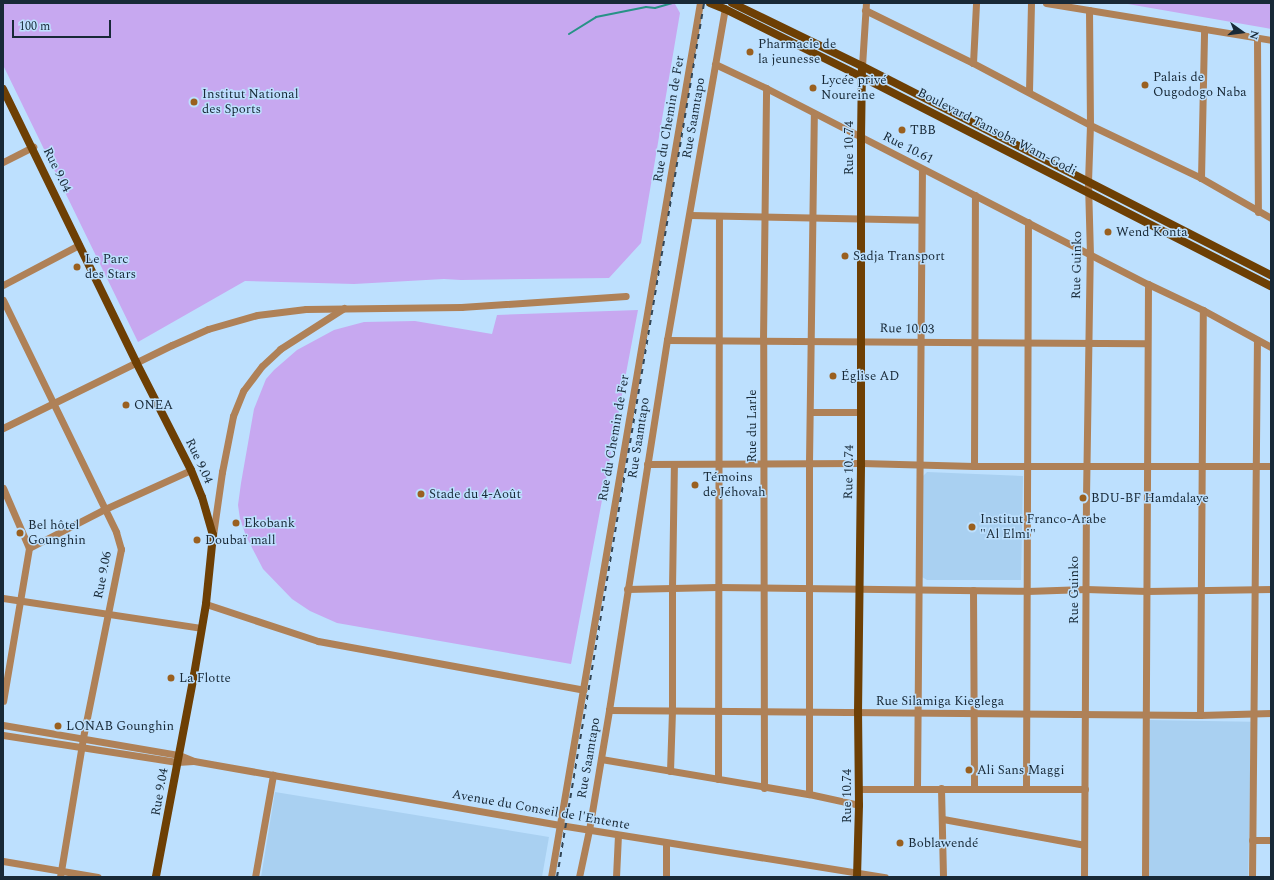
<!DOCTYPE html>
<meta charset="utf-8">
<style>
body{margin:0}
#map{position:relative;width:1274px;height:880px;overflow:hidden;background:#bde0fe;font-family:Spectral,serif}
div>[style]{position:absolute}
.built>*{inset:0;background:#a9d0f1;transform-origin:0 0}
.green>*{inset:0;background:#c7a8f0}
.stream>*{height:2px;margin:-1px;padding:0 1px;transform-origin:1px;border-radius:1px;background:#279286}
.minor>*{height:7px;margin:-3.5px;padding:0 3.5px;transform-origin:3.5px;border-radius:3.5px;background:#af8157}
.major>*{height:8px;margin:-4px;padding:0 4px;transform-origin:4px;border-radius:4px;background:#6d3f04}
.rail>*{height:2px;margin-top:-1px;transform-origin:0;background:repeating-linear-gradient(90deg,#334758 0 5px,transparent 0 10px)}
.dots>*{width:11px;height:11px;translate:-50% -50%;box-sizing:border-box;border:2px solid #bde0fe;border-radius:50%}
span{translate:-50% -50%;white-space:nowrap;text-align:center;line-height:1.15;-webkit-text-stroke:3px #bde0fe;paint-order:stroke}
.poi-label{font-size:13px;color:#182937}
.left{translate:0 -50%;text-align:left}
.street-label{font-size:13px;color:#182937}
.frame{position:absolute;inset:0;border:4px solid #182937;pointer-events:none}
.north{position:absolute;left:1222px;top:12px;width:40px;height:40px;-webkit-text-stroke:3px #bde0fe;paint-order:stroke;rotate:104deg;font-size:11px;font-weight:700;line-height:16px;text-align:center;color:#182937}
.north::after{content:'';display:block;margin:auto;width:14px;height:18px;background:#182937;clip-path:polygon(50% 0,100% 100%,50% 72%,0 100%)}
.scale{position:absolute;left:12px;top:20px;width:99px;height:18px;box-sizing:border-box;border:2px solid #182937;border-top:0;padding-left:5px;font-size:12px;line-height:14px;white-space:nowrap;color:#182937;-webkit-text-stroke:3px #bde0fe;paint-order:stroke}
</style>
<div id="map">
<div class="built">
<div style="clip-path:polygon(927px 472px,1023px 476px,1021px 580px,927px 580px,922px 577px,923px 476px)"></div>
<div style="left:1149px;top:720px;width:102px;height:157px;rotate:1deg"></div>
<div style="clip-path:polygon(275px 792px,549px 837px,542px 877px,261px 877px)"></div>
</div>
<div class="green">
<div style="clip-path:polygon(3px 3px,675px 4px,680px 13px,641px 243px,609px 278px,461px 280px,444px 279px,354px 284px,245px 281px,138px 342px,3px 65px)"></div>
<div style="clip-path:polygon(1122px 3px,1271px 3px,1271px 29px,1266px 28px)"></div>
<div style="clip-path:polygon(638px 310px,571px 664px,337px 623px,310px 611px,292px 599px,263px 569px,246px 536px,240px 519px,238px 505px,241px 483px,254px 409px,266px 379px,274px 370px,297px 350px,334px 330px,364px 322px,415px 321px,492px 334px,497px 315px)"></div>
</div>
<div class="stream">
<div style="left:569px;top:34px;width:32px;rotate:-32deg"></div>
<div style="left:596px;top:17px;width:51px;rotate:-11.3deg"></div>
<div style="left:646px;top:7px;width:9px;rotate:6deg"></div>
<div style="left:655px;top:8px;width:18px;rotate:-16deg"></div>
</div>
<div class="minor">
<div style="left:1046px;top:3px;width:228px;rotate:9.3deg"></div>
<div style="left:865px;top:10px;width:120px;rotate:26.1deg"></div>
<div style="left:973px;top:63px;width:132px;rotate:27.9deg"></div>
<div style="left:1090px;top:125px;width:123px;rotate:25.5deg"></div>
<div style="left:1201px;top:178px;width:81px;rotate:29.7deg"></div>
<div style="left:1257px;top:38px;width:174px;rotate:89.7deg"></div>
<div style="left:973px;top:63px;width:60px;rotate:-87.1deg"></div>
<div style="left:715px;top:64px;width:56px;rotate:25.2deg"></div>
<div style="left:766px;top:88px;width:429px;rotate:27.2deg"></div>
<div style="left:1148px;top:284px;width:61px;rotate:25.3deg"></div>
<div style="left:1203px;top:310px;width:77px;rotate:28.6deg"></div>
<div style="left:862px;top:66px;width:63px;rotate:-86.4deg"></div>
<div style="left:1029px;top:91px;width:88px;rotate:-88.7deg"></div>
<div style="left:3px;top:162px;width:34px;rotate:-27deg"></div>
<div style="left:1201px;top:178px;width:149px;rotate:-88.8deg"></div>
<div style="left:690px;top:215px;width:231px;rotate:1.2deg"></div>
<div style="left:3px;top:285px;width:86px;rotate:-27.8deg"></div>
<div style="left:3px;top:300px;width:258px;rotate:64deg"></div>
<div style="left:116px;top:532px;width:18px;rotate:74deg"></div>
<div style="left:121px;top:549px;width:193px;rotate:101.4deg"></div>
<div style="left:83px;top:738px;width:141px;rotate:99.4deg"></div>
<div style="left:667px;top:340px;width:479px;rotate:0.4deg"></div>
<div style="left:810px;top:412px;width:51px"></div>
<div style="left:3px;top:428px;width:188px;rotate:-26.2deg"></div>
<div style="left:172px;top:345px;width:39px;rotate:-24deg"></div>
<div style="left:208px;top:329px;width:51px;rotate:-15.9deg"></div>
<div style="left:257px;top:315px;width:49px;rotate:-7deg"></div>
<div style="left:306px;top:309px;width:155px;rotate:-0.7deg"></div>
<div style="left:461px;top:307px;width:165px;rotate:-3.8deg"></div>
<div style="left:647px;top:464px;width:214px;rotate:-0.3deg"></div>
<div style="left:861px;top:463px;width:113px;rotate:1.5deg"></div>
<div style="left:974px;top:466px;width:297px"></div>
<div style="left:974px;top:466px;width:271px;rotate:-89.8deg"></div>
<div style="left:3px;top:488px;width:65px;rotate:66.6deg"></div>
<div style="left:29px;top:548px;width:155px;rotate:99.6deg"></div>
<div style="left:213px;top:535px;width:64px;rotate:-81.9deg"></div>
<div style="left:222px;top:472px;width:57px;rotate:-78.9deg"></div>
<div style="left:233px;top:416px;width:27px;rotate:-68deg"></div>
<div style="left:243px;top:391px;width:31px;rotate:-53deg"></div>
<div style="left:262px;top:366px;width:25px;rotate:-43deg"></div>
<div style="left:280px;top:349px;width:76px;rotate:-32.6deg"></div>
<div style="left:29px;top:548px;width:85px;rotate:-27.2deg"></div>
<div style="left:105px;top:509px;width:94px;rotate:-24.4deg"></div>
<div style="left:627px;top:589px;width:90px;rotate:-1.3deg"></div>
<div style="left:717px;top:587px;width:310px;rotate:0.7deg"></div>
<div style="left:1027px;top:591px;width:59px;rotate:-1.9deg"></div>
<div style="left:1086px;top:589px;width:61px;rotate:1.9deg"></div>
<div style="left:1147px;top:591px;width:124px;rotate:-0.9deg"></div>
<div style="left:973px;top:590px;width:199px;rotate:89.7deg"></div>
<div style="left:3px;top:598px;width:200px;rotate:8.6deg"></div>
<div style="left:206px;top:604px;width:118px;rotate:18.3deg"></div>
<div style="left:318px;top:641px;width:270px;rotate:10.4deg"></div>
<div style="left:609px;top:710px;width:591px;rotate:0.48deg"></div>
<div style="left:1200px;top:715px;width:71px;rotate:-1.6deg"></div>
<div style="left:1200px;top:715px;width:405px;rotate:-89.6deg"></div>
<div style="left:3px;top:725px;width:179px;rotate:9.7deg"></div>
<div style="left:179px;top:755px;width:16px;rotate:22deg"></div>
<div style="left:194px;top:761px;width:80px;rotate:10deg"></div>
<div style="left:273px;top:775px;width:297px;rotate:9.9deg"></div>
<div style="left:566px;top:826px;width:323px;rotate:9.1deg"></div>
<div style="left:3px;top:735px;width:176px;rotate:8.8deg"></div>
<div style="left:177px;top:762px;width:16px;rotate:-4deg"></div>
<div style="left:601px;top:759px;width:211px;rotate:9.6deg"></div>
<div style="left:809px;top:794px;width:51px;rotate:12.4deg"></div>
<div style="left:670px;top:771px;width:61px;rotate:-88.1deg"></div>
<div style="left:672px;top:710px;width:123px;rotate:-90deg"></div>
<div style="left:672px;top:587px;width:122px;rotate:-89.1deg"></div>
<div style="left:718px;top:779px;width:563px;rotate:-89.9deg"></div>
<div style="left:764px;top:788px;width:447px;rotate:-90.1deg"></div>
<div style="left:763px;top:341px;width:253px;rotate:-89.3deg"></div>
<div style="left:917px;top:788px;width:619px;rotate:-89.54deg"></div>
<div style="left:941px;top:788px;width:89px;rotate:88.7deg"></div>
<div style="left:859px;top:789px;width:226px"></div>
<div style="left:1026px;top:789px;width:567px;rotate:-89.8deg"></div>
<div style="left:809px;top:794px;width:332px;rotate:-90deg"></div>
<div style="left:809px;top:462px;width:348px;rotate:-89.2deg"></div>
<div style="left:943px;top:819px;width:143px;rotate:10.4deg"></div>
<div style="left:1252px;top:840px;width:19px"></div>
<div style="left:3px;top:861px;width:96px;rotate:9.6deg"></div>
<div style="left:255px;top:877px;width:104px;rotate:-80deg"></div>
<div style="left:551px;top:877px;width:887px;rotate:-80.33deg"></div>
<div style="left:579px;top:877px;width:48px;rotate:-78deg"></div>
<div style="left:589px;top:830px;width:122px;rotate:-80.5deg"></div>
<div style="left:609px;top:710px;width:375px;rotate:-81.1deg"></div>
<div style="left:667px;top:340px;width:336px;rotate:-80.1deg"></div>
<div style="left:616px;top:877px;width:42px;rotate:-87.3deg"></div>
<div style="left:666px;top:877px;width:33px;rotate:-90deg"></div>
<div style="left:1084px;top:877px;width:380px;rotate:-89.7deg"></div>
<div style="left:1086px;top:497px;width:242px;rotate:-89.1deg"></div>
<div style="left:1090px;top:255px;width:73px;rotate:-91.6deg"></div>
<div style="left:1088px;top:182px;width:57px;rotate:-88deg"></div>
<div style="left:1090px;top:125px;width:115px;rotate:-90.5deg"></div>
<div style="left:1145px;top:877px;width:593px;rotate:-89.71deg"></div>
<div style="left:1252px;top:877px;width:537px;rotate:-89.47deg"></div>
</div>
<div class="major">
<div style="left:710px;top:3px;width:16px;rotate:22deg"></div>
<div style="left:725px;top:9px;width:153px;rotate:26.4deg"></div>
<div style="left:862px;top:77px;width:459px;rotate:27.1deg"></div>
<div style="left:732px;top:3px;width:144px;rotate:25.9deg"></div>
<div style="left:862px;top:66px;width:459px;rotate:27.1deg"></div>
<div style="left:3px;top:89px;width:304px;rotate:64deg"></div>
<div style="left:136px;top:362px;width:121px;rotate:63deg"></div>
<div style="left:191px;top:470px;width:29px;rotate:68deg"></div>
<div style="left:202px;top:497px;width:40px;rotate:74deg"></div>
<div style="left:213px;top:535px;width:69px;rotate:95.8deg"></div>
<div style="left:206px;top:604px;width:72px;rotate:99.6deg"></div>
<div style="left:194px;top:675px;width:206px;rotate:100.7deg"></div>
<div style="left:857px;top:877px;width:72px;rotate:-88.4deg"></div>
<div style="left:859px;top:805px;width:92px;rotate:-90.6deg"></div>
<div style="left:858px;top:713px;width:250px;rotate:-89.3deg"></div>
<div style="left:861px;top:463px;width:325px;rotate:-90deg"></div>
<div style="left:861px;top:138px;width:72px;rotate:-89.2deg"></div>
</div>
<div class="rail">
<div style="left:557px;top:877px;width:886px;rotate:-80.45deg"></div>
</div>
<div class="dots">
<div style="left:750px;top:52px;background:#9a601f"></div>
<div style="left:1145px;top:85px;background:#9a601f"></div>
<div style="left:813px;top:88px;background:#9a601f"></div>
<div style="left:194px;top:102px;background:#9a601f"></div>
<div style="left:902px;top:130px;background:#9a601f"></div>
<div style="left:1108px;top:232px;background:#9a601f"></div>
<div style="left:845px;top:256px;background:#9a601f"></div>
<div style="left:77px;top:267px;background:#9a601f"></div>
<div style="left:833px;top:376px;background:#9a601f"></div>
<div style="left:126px;top:405px;background:#9a601f"></div>
<div style="left:695px;top:485px;background:#9a601f"></div>
<div style="left:421px;top:494px;background:#9a601f"></div>
<div style="left:1083px;top:498px;background:#9a601f"></div>
<div style="left:236px;top:523px;background:#9a601f"></div>
<div style="left:972px;top:527px;background:#9a601f"></div>
<div style="left:20px;top:533px;background:#9a601f"></div>
<div style="left:197px;top:540px;background:#9a601f"></div>
<div style="left:171px;top:678px;background:#9a601f"></div>
<div style="left:58px;top:726px;background:#9a601f"></div>
<div style="left:969px;top:770px;background:#9a601f"></div>
<div style="left:900px;top:843px;background:#9a601f"></div>
</div>
<div class="poi-label">
<span class="left" style="left:758px;top:52px">Pharmacie de<br>la jeunesse</span>
<span class="left" style="left:1153px;top:85px">Palais de<br>Ougodogo Naba</span>
<span class="left" style="left:821px;top:88px">Lycée privé<br>Noureine</span>
<span class="left" style="left:202px;top:102px">Institut National<br>des Sports</span>
<span class="left" style="left:910px;top:130px">TBB</span>
<span class="left" style="left:1116px;top:232px">Wend Konta</span>
<span class="left" style="left:853px;top:256px">Sadja Transport</span>
<span class="left" style="left:85px;top:267px">Le Parc<br>des Stars</span>
<span class="left" style="left:841px;top:376px">Église AD</span>
<span class="left" style="left:134px;top:405px">ONEA</span>
<span class="left" style="left:703px;top:485px">Témoins<br>de Jéhovah</span>
<span class="left" style="left:429px;top:494px">Stade du 4-Août</span>
<span class="left" style="left:1091px;top:498px">BDU-BF Hamdalaye</span>
<span class="left" style="left:980px;top:527px">Institut Franco-Arabe<br>"Al Elmi"</span>
<span class="left" style="left:244px;top:523px">Ekobank</span>
<span class="left" style="left:28px;top:533px">Bel hôtel<br>Gounghin</span>
<span class="left" style="left:205px;top:540px">Doubaï mall</span>
<span class="left" style="left:179px;top:678px">La Flotte</span>
<span class="left" style="left:66px;top:726px">LONAB Gounghin</span>
<span class="left" style="left:977px;top:770px">Ali Sans Maggi</span>
<span class="left" style="left:908px;top:843px">Boblawendé</span>
</div>
<div class="street-label">
<span style="left:694px;top:118px;rotate:-80deg">Rue Saamtapo</span>
<span style="left:669px;top:119px;rotate:-80deg">Rue du Chemin de Fer</span>
<span style="left:997px;top:132px;rotate:27deg">Boulevard Tansoba Wam-Godi</span>
<span style="left:849px;top:148px;rotate:-90deg">Rue 10.74</span>
<span style="left:908px;top:148px;rotate:27deg">Rue 10.61</span>
<span style="left:57px;top:170px;rotate:64deg">Rue 9.04</span>
<span style="left:1077px;top:265px;rotate:-89deg">Rue Guinko</span>
<span style="left:907px;top:329px;rotate:1deg">Rue 10.03</span>
<span style="left:752px;top:426px;rotate:-90deg">Rue du Larle</span>
<span style="left:614px;top:438px;rotate:-80deg">Rue du Chemin de Fer</span>
<span style="left:639px;top:438px;rotate:-81deg">Rue Saamtapo</span>
<span style="left:199px;top:461px;rotate:65deg">Rue 9.04</span>
<span style="left:849px;top:472px;rotate:-89deg">Rue 10.74</span>
<span style="left:103px;top:575px;rotate:-79deg">Rue 9.06</span>
<span style="left:1074px;top:590px;rotate:-90deg">Rue Guinko</span>
<span style="left:940px;top:701px">Rue Silamiga Kieglega</span>
<span style="left:589px;top:758px;rotate:-80deg">Rue Saamtapo</span>
<span style="left:160px;top:792px;rotate:-80deg">Rue 9.04</span>
<span style="left:847px;top:796px;rotate:-90deg">Rue 10.74</span>
<span style="left:541px;top:810px;rotate:10deg">Avenue du Conseil de l'Entente</span>
</div>
<div class="frame"></div>
<div class="north">N</div>
<div class="scale">100 m</div>
</div>
